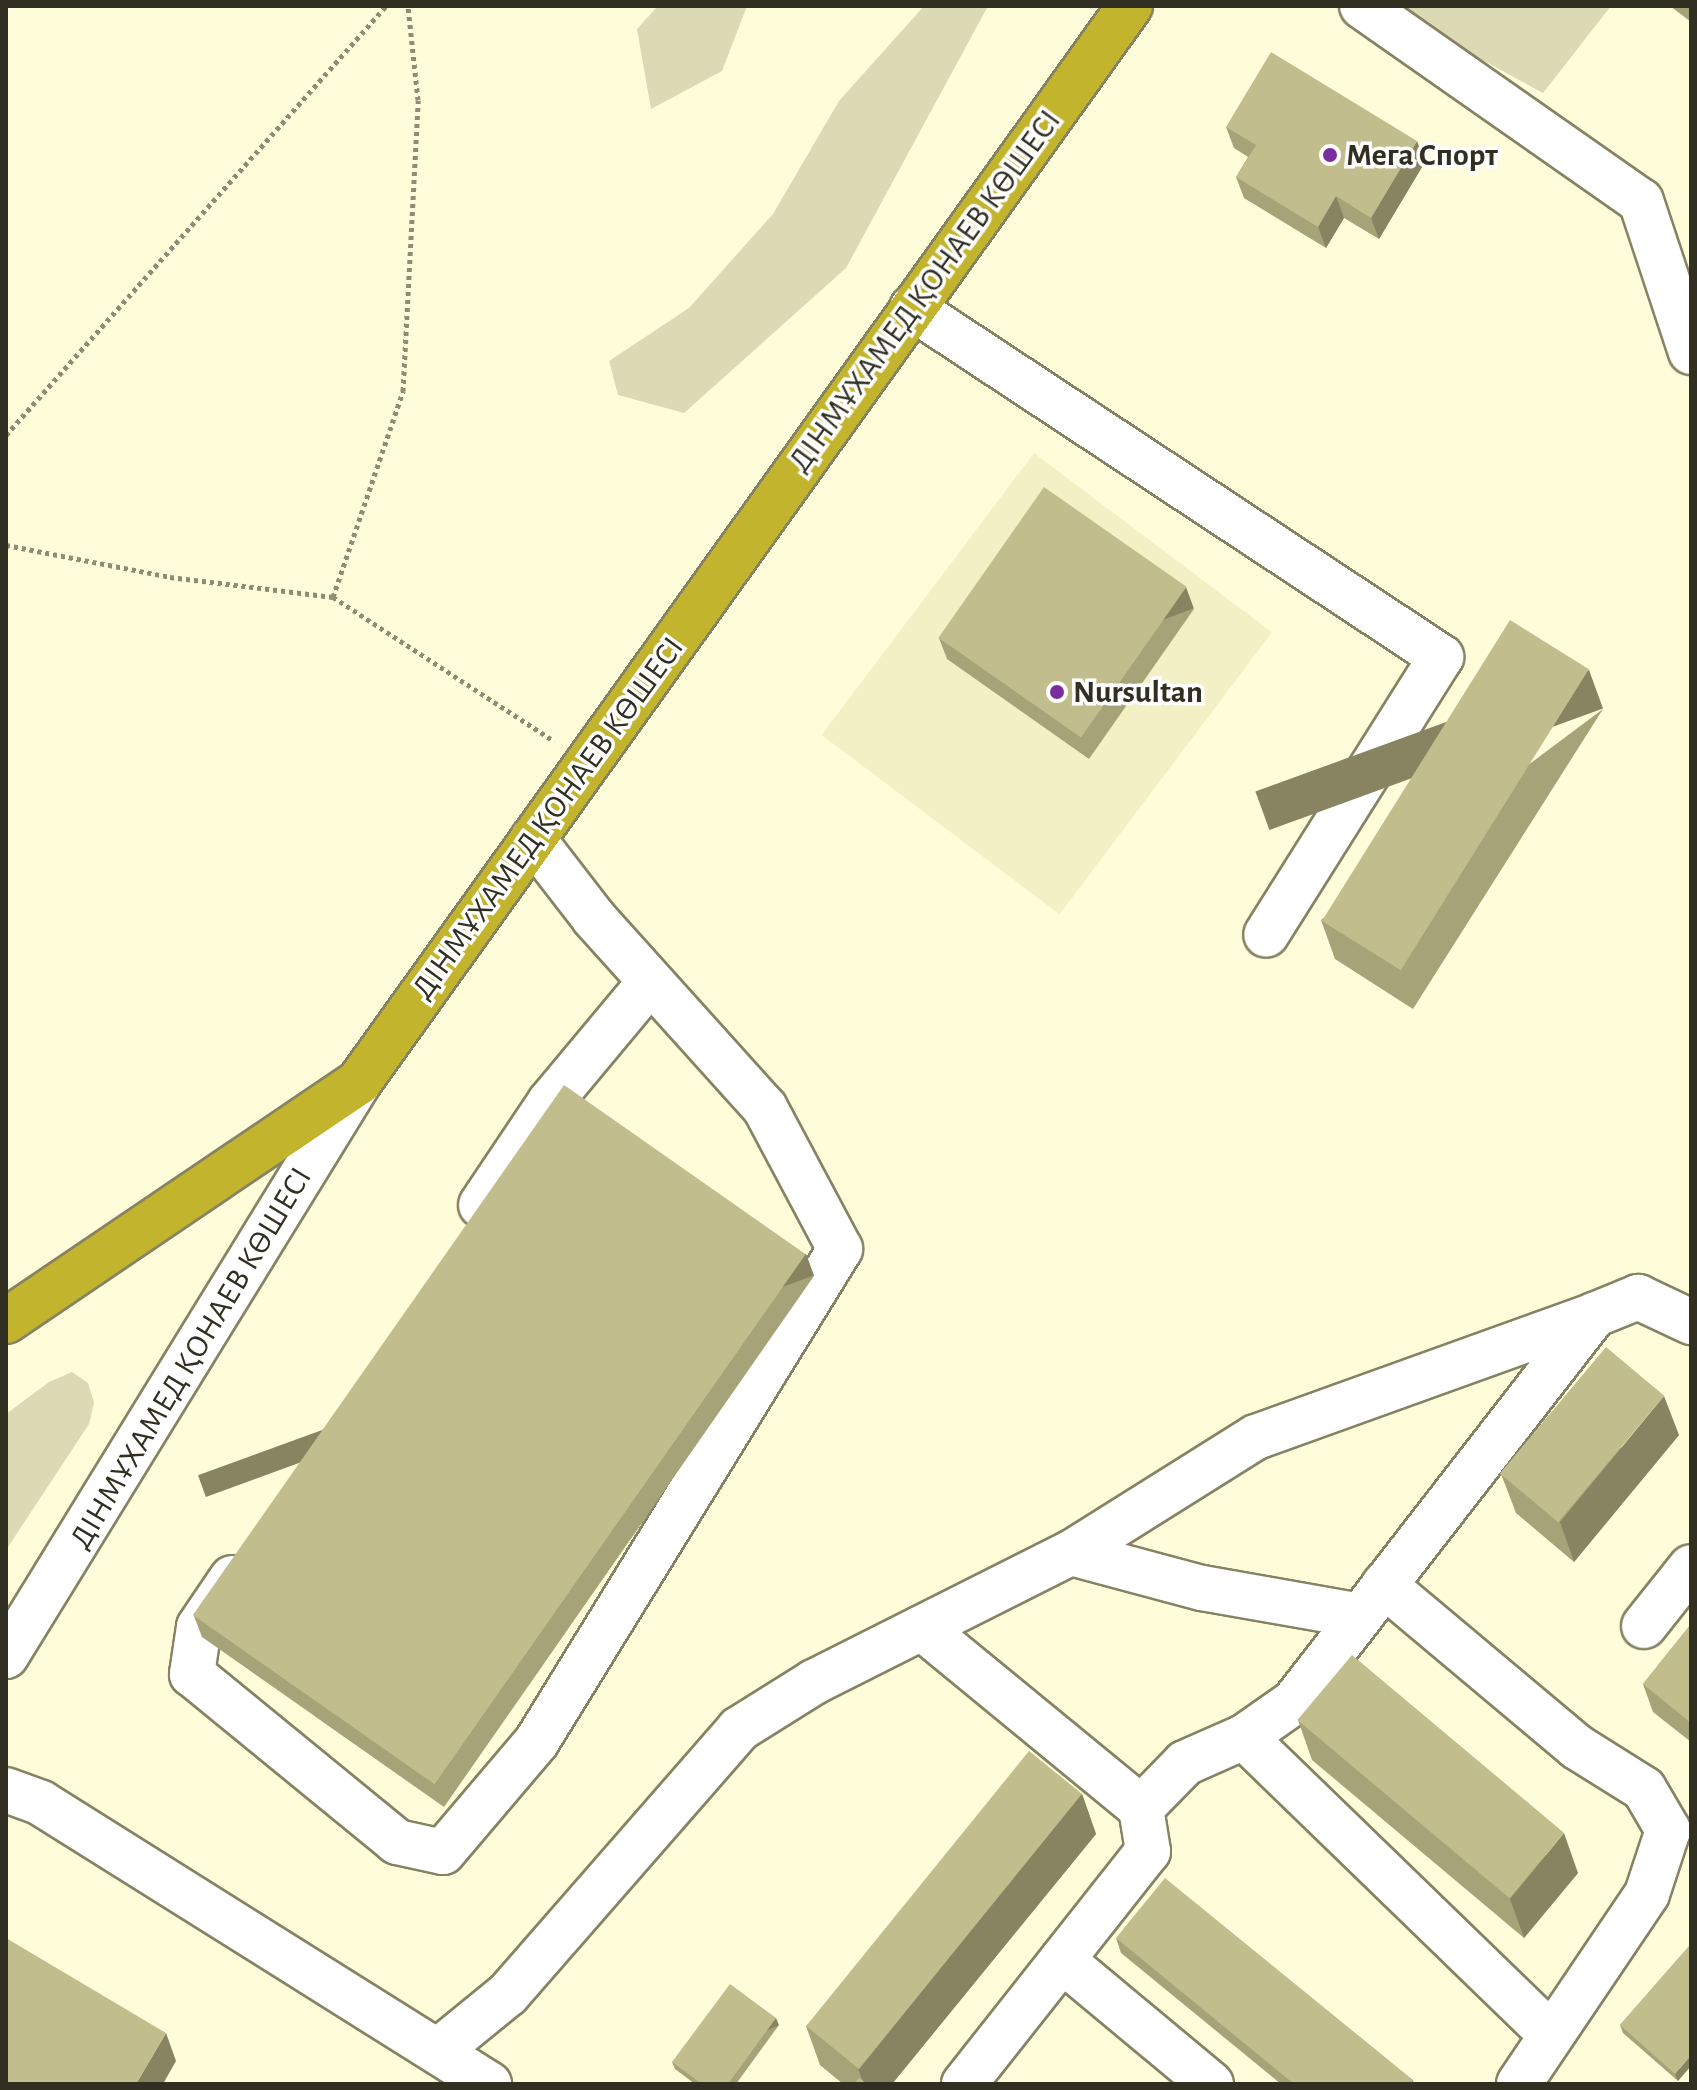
<!DOCTYPE html>
<meta charset="utf-8">
<style>
body{margin:0}
#map{position:relative;width:1697px;height:2090px;overflow:hidden;background:#fffcda;font-family:"Alegreya Sans",sans-serif}
div>[style]{position:absolute}
.built>*{inset:0;background:#f4f0c6;transform-origin:0 0}
.green>*{inset:0;background:#dcd9b5}
.path>*{height:5px;margin-top:-2.5px;transform-origin:0;background:repeating-linear-gradient(90deg,#8e8c75 0 4px,transparent 0 8px)}
.roads{filter:drop-shadow(2px 0 #868364) drop-shadow(-2px 0 #868364) drop-shadow(0 2px #868364) drop-shadow(0 -2px #868364)}
.minor>*{height:44px;margin:-22px;padding:0 22px;transform-origin:22px;border-radius:22px;background:#fff}
.highway>*{height:44px;margin:-22px;padding:0 22px;transform-origin:22px;border-radius:22px;background:#c3b42d}
.wall>*{inset:0;background:#a7a378}
.shaded-wall>*{inset:0;background:#888462;transform-origin:0 0}
.building>*{inset:0;background:#c2bd8c;transform-origin:0 0}
.dots>*{width:22px;height:22px;translate:-50% -50%;box-sizing:border-box;border:4px solid #fff;border-radius:50%}
span{translate:-50% -50%;white-space:nowrap;text-align:center;line-height:1.15;-webkit-text-stroke:7px #fff;paint-order:stroke}
.poi-label{font-size:32px;color:#302f22;font-weight:700}
.left{translate:0 -50%;text-align:left}
.street-label{font-size:32px;color:#302f22}
.frame{position:absolute;inset:0;border:8px solid #302f22;pointer-events:none}
</style>
<div id="map">
<div class="built">
<div style="left:1034px;top:453px;width:298px;height:353px;rotate:37deg"></div>
</div>
<div class="green">
<div style="clip-path:polygon(658px 6px,747px 6px,722px 71px,651px 109px,637px 29px)"></div>
<div style="clip-path:polygon(924px 6px,988px 6px,846px 268px,684px 413px,618px 395px,609px 361px,689px 308px,773px 214px,839px 101px)"></div>
<div style="clip-path:polygon(1404px 6px,1611px 6px,1543px 93px,1442px 38px)"></div>
<div style="clip-path:polygon(72px 1372px,88px 1383px,94px 1403px,89px 1424px,6px 1550px,6px 1414px,49px 1382px)"></div>
</div>
<div class="path">
<div style="left:6px;top:435px;width:573px;rotate:-48.47deg"></div>
<div style="left:6px;top:545px;width:167px;rotate:11deg"></div>
<div style="left:170px;top:577px;width:164px;rotate:7deg"></div>
<div style="left:333px;top:597px;width:264px;rotate:33.1deg"></div>
<div style="left:333px;top:597px;width:218px;rotate:-71.2deg"></div>
<div style="left:403px;top:391px;width:291px;rotate:-87deg"></div>
<div style="left:418px;top:100px;width:95px;rotate:-96.1deg"></div>
</div>
<div class="roads">
<div class="minor">
<div style="left:1362px;top:6px;width:340px;rotate:35deg"></div>
<div style="left:1641px;top:201px;width:159px;rotate:71.7deg"></div>
<div style="left:912px;top:308px;width:634px;rotate:33.41deg"></div>
<div style="left:1441px;top:657px;width:328px;rotate:122.2deg"></div>
<div style="left:481px;top:1205px;width:124px;rotate:-56.2deg"></div>
<div style="left:550px;top:1102px;width:156px;rotate:-50.2deg"></div>
<div style="left:1071px;top:1553px;width:136px;rotate:15deg"></div>
<div style="left:1202px;top:1588px;width:161px;rotate:10deg"></div>
<div style="left:232px;top:1578px;width:59px;rotate:124deg"></div>
<div style="left:199px;top:1627px;width:48px;rotate:98.5deg"></div>
<div style="left:192px;top:1674px;width:265px;rotate:39.3deg"></div>
<div style="left:397px;top:1842px;width:47px;rotate:12.3deg"></div>
<div style="left:443px;top:1852px;width:145px;rotate:-49.7deg"></div>
<div style="left:537px;top:1741px;width:578px;rotate:-58.37deg"></div>
<div style="left:840px;top:1249px;width:160px;rotate:-118deg"></div>
<div style="left:765px;top:1108px;width:256px;rotate:-132deg"></div>
<div style="left:594px;top:918px;width:100px;rotate:-127.7deg"></div>
<div style="left:1384px;top:1585px;width:252px;rotate:40deg"></div>
<div style="left:1577px;top:1747px;width:79px;rotate:32.1deg"></div>
<div style="left:1644px;top:1789px;width:48px;rotate:59.7deg"></div>
<div style="left:1668px;top:1830px;width:67px;rotate:108.2deg"></div>
<div style="left:1647px;top:1894px;width:229px;rotate:124deg"></div>
<div style="left:1644px;top:1626px;width:75px;rotate:-51.5deg"></div>
<div style="left:922px;top:1628px;width:283px;rotate:39.4deg"></div>
<div style="left:1141px;top:1808px;width:44px;rotate:80.8deg"></div>
<div style="left:1148px;top:1851px;width:297px;rotate:128.3deg"></div>
<div style="left:6px;top:1656px;width:674px;rotate:-58.41deg"></div>
<div style="left:1244px;top:1737px;width:428px;rotate:44.1deg"></div>
<div style="left:6px;top:1790px;width:37px;rotate:20deg"></div>
<div style="left:41px;top:1803px;width:529px;rotate:32.1deg"></div>
<div style="left:1141px;top:1808px;width:63px;rotate:-45.6deg"></div>
<div style="left:1185px;top:1763px;width:64px;rotate:-23.8deg"></div>
<div style="left:1244px;top:1737px;width:61px;rotate:-35deg"></div>
<div style="left:1294px;top:1702px;width:490px;rotate:-52.2deg"></div>
<div style="left:1594px;top:1315px;width:48px;rotate:-22.2deg"></div>
<div style="left:1638px;top:1297px;width:59px;rotate:25.3deg"></div>
<div style="left:1062px;top:1960px;width:194px;rotate:39.8deg"></div>
<div style="left:438px;top:2051px;width:90px;rotate:-39.2deg"></div>
<div style="left:508px;top:1994px;width:352px;rotate:-48.9deg"></div>
<div style="left:739px;top:1729px;width:89px;rotate:-32.1deg"></div>
<div style="left:814px;top:1682px;width:288px;rotate:-26.7deg"></div>
<div style="left:1071px;top:1553px;width:218px;rotate:-32.1deg"></div>
<div style="left:1256px;top:1437px;width:359px;rotate:-19.8deg"></div>
</div>
<div class="highway">
<div style="left:6px;top:1321px;width:426px;rotate:-34.1deg"></div>
<div style="left:359px;top:1082px;width:1324px;rotate:-54.38deg"></div>
</div>
</div>
<div class="wall">
<div style="clip-path:polygon(1670px 6px,1691px 6px,1691px 22px)"></div>
<div style="clip-path:polygon(1226px 127px,1425px 162px,1379px 239px,1344px 218px,1326px 248px,1244px 198px,1236px 177px,1248px 157px,1234px 148px)"></div>
<div style="clip-path:polygon(1194px 609px,1089px 759px,947px 659px,939px 638px)"></div>
<div style="clip-path:polygon(1603px 709px,1413px 1009px,1335px 959px,1321px 920px)"></div>
<div style="clip-path:polygon(806px 1254px,814px 1276px,444px 1807px,202px 1637px,194px 1616px)"></div>
<div style="clip-path:polygon(1679px 1435px,1574px 1562px,1516px 1513px,1501px 1474px)"></div>
<div style="clip-path:polygon(1691px 1624px,1691px 1742px,1653px 1712px,1643px 1684px)"></div>
<div style="clip-path:polygon(1298px 1720px,1578px 1873px,1524px 1938px,1312px 1760px)"></div>
<div style="clip-path:polygon(1082px 1794px,1096px 1834px,892px 2084px,843px 2084px,820px 2065px,806px 2026px)"></div>
<div style="clip-path:polygon(1116px 1938px,1413px 2080px,1414px 2084px,1281px 2084px,1121px 1953px)"></div>
<div style="clip-path:polygon(1691px 1944px,1678px 2081px,1623px 2033px,1620px 2025px)"></div>
<div style="clip-path:polygon(779px 2025px,736px 2084px,695px 2084px,675px 2069px,672px 2062px)"></div>
</div>
<div class="shaded-wall">
<div style="clip-path:polygon(1417px 141px,1425px 162px,1379px 239px,1371px 218px)"></div>
<div style="clip-path:polygon(1336px 196px,1344px 218px,1326px 248px,1318px 227px)"></div>
<div style="left:1186px;top:587px;width:23px;height:183px;rotate:70deg"></div>
<div style="left:1589px;top:670px;width:41px;height:355px;rotate:70deg"></div>
<div style="left:806px;top:1254px;width:23px;height:647px;rotate:70deg"></div>
<div style="clip-path:polygon(1664px 1396px,1679px 1435px,1574px 1562px,1560px 1522px)"></div>
<div style="clip-path:polygon(1082px 1794px,1096px 1834px,892px 2084px,864px 2084px,858px 2069px)"></div>
<div style="clip-path:polygon(1564px 1833px,1578px 1873px,1524px 1938px,1510px 1899px)"></div>
<div style="left:776px;top:2018px;width:8px;height:82px;rotate:67deg"></div>
<div style="clip-path:polygon(166px 2033px,176px 2061px,163px 2084px,136px 2084px)"></div>
<div style="clip-path:polygon(1691px 2055px,1691px 2066px,1678px 2081px,1675px 2074px)"></div>
</div>
<div class="building">
<div style="clip-path:polygon(1271px 52px,1417px 141px,1371px 218px,1336px 196px,1318px 227px,1236px 177px,1256px 145px,1226px 127px)"></div>
<div style="left:1044px;top:487px;width:174px;height:184px;rotate:35deg"></div>
<div style="left:1510px;top:620px;width:93px;height:355px;rotate:32deg"></div>
<div style="left:564px;top:1085px;width:295px;height:647px;rotate:35deg"></div>
<div style="left:1606px;top:1347px;width:76px;height:165px;rotate:40deg"></div>
<div style="clip-path:polygon(1691px 1624px,1691px 1723px,1643px 1684px)"></div>
<div style="left:1352px;top:1655px;width:277px;height:85px;rotate:40deg"></div>
<div style="left:1029px;top:1751px;width:68px;height:354px;rotate:39deg"></div>
<div style="clip-path:polygon(1165px 1878px,1413px 2080px,1410px 2084px,1294px 2084px,1116px 1938px)"></div>
<div style="clip-path:polygon(6px 1938px,166px 2033px,136px 2084px,6px 2084px)"></div>
<div style="clip-path:polygon(1691px 1944px,1691px 2055px,1675px 2074px,1620px 2025px)"></div>
<div style="clip-path:polygon(730px 1984px,776px 2018px,728px 2084px,702px 2084px,672px 2062px)"></div>
<div style="clip-path:polygon(859px 2078px,867px 2084px,854px 2084px)"></div>
</div>
<div class="dots">
<div style="left:1330px;top:155px;background:#7a2d9e"></div>
<div style="left:1057px;top:692px;background:#7a2d9e"></div>
</div>
<div class="poi-label">
<span class="left" style="left:1346px;top:155px">Мега Спорт</span>
<span class="left" style="left:1073px;top:692px">Nursultan</span>
</div>
<div class="street-label">
<span style="left:925px;top:291px;rotate:-54deg">ДІНМҰХАМЕД ҚОНАЕВ КӨШЕСІ</span>
<span style="left:548px;top:818px;rotate:-54deg">ДІНМҰХАМЕД ҚОНАЕВ КӨШЕСІ</span>
<span style="left:191px;top:1358px;rotate:-59deg">ДІНМҰХАМЕД ҚОНАЕВ КӨШЕСІ</span>
</div>
<div class="frame"></div>
</div>
